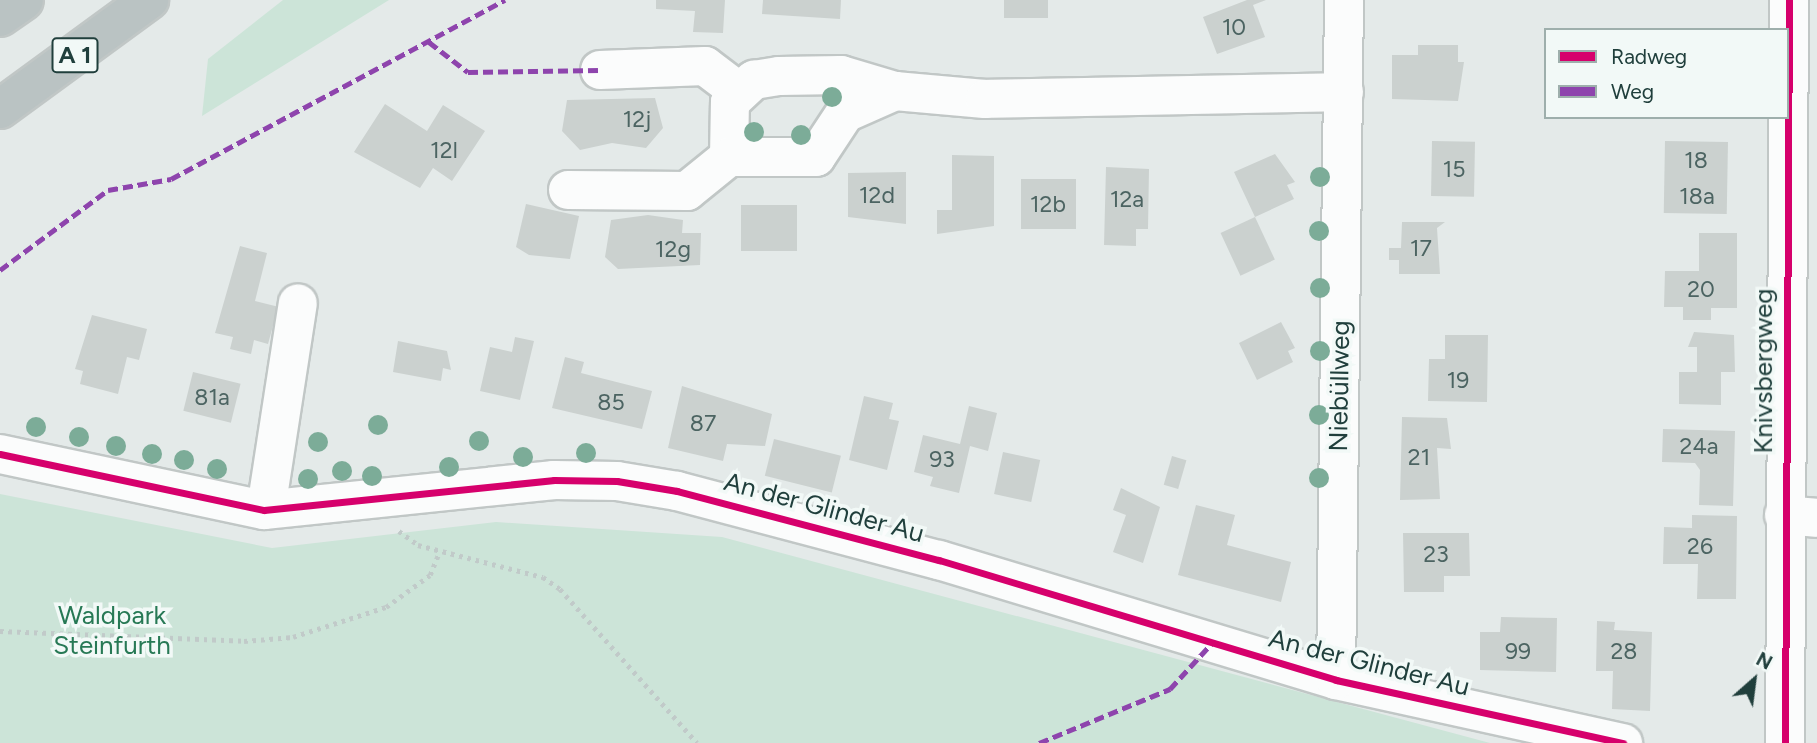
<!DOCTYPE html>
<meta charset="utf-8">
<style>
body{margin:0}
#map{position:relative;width:1817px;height:743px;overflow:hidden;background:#e4eae9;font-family:Figtree,sans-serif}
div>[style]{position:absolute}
.green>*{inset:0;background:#cce4d8}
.building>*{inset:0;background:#cbd1cf;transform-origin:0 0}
.path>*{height:4.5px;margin-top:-2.25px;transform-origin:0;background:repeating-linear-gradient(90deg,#c1cac9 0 3.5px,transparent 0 8.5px)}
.roads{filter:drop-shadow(2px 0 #c1c7c6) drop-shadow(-2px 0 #c1c7c6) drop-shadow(0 2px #c1c7c6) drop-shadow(0 -2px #c1c7c6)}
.minor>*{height:38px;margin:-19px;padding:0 19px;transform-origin:19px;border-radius:19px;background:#fbfcfc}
.highway>*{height:38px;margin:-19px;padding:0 19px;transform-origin:19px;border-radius:19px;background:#bac3c3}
.quiet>*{height:5px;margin-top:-2.5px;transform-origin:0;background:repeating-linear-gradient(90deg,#8e44ad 0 10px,transparent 0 15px)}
.cycleway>*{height:7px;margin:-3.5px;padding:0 3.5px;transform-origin:3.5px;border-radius:3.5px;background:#d6006c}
.trees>*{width:20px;height:20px;margin:-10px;border-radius:50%;background:#7cac98}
span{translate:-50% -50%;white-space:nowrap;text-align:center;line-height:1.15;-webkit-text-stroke:7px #f2f9f7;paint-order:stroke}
.number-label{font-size:23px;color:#4c6462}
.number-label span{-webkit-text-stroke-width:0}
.shield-label span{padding:2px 5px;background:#f2f9f7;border:2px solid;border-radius:5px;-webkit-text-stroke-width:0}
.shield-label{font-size:24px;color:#203f3c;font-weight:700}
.street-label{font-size:26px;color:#203f3c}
.park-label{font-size:26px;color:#277955}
.legend{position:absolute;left:1544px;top:28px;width:245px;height:91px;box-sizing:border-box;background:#f2f9f7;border:2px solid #9eafac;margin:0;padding:9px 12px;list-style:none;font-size:21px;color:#203f3c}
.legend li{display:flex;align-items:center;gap:14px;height:35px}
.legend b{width:35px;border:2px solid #9eafac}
.north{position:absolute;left:1719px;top:645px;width:70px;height:70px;-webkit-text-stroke:5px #f2f9f7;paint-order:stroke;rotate:28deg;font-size:19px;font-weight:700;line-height:28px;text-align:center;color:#203f3c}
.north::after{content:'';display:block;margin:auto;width:24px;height:32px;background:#203f3c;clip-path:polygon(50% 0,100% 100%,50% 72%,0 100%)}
</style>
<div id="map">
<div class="green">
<div style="clip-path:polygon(283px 0,389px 0,202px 116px,208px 59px)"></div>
<div style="clip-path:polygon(0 494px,272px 548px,496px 522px,722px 537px,1490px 743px,0 743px)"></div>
</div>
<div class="building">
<div style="clip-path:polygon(656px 0,725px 0,723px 33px,693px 32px,695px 11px,656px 9px)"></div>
<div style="clip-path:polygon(763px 0,841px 0,840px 19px,762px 14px)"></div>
<div style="left:1004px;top:0;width:44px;height:18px"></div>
<div style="clip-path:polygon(1247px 0,1266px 0,1253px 5px,1265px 37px,1217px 54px,1203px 17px)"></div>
<div style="clip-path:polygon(1418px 45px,1458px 45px,1458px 62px,1464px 62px,1458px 101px,1392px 99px,1392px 55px,1418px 55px)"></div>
<div style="clip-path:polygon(655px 98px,663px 128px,646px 148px,612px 143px,580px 150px,562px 131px,567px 100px)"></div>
<div style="clip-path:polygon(385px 104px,427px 131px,443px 105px,485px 131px,452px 181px,433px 168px,420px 188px,354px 152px)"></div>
<div style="left:1432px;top:141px;width:43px;height:55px;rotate:1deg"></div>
<div style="left:1665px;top:141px;width:63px;height:72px;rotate:1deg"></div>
<div style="clip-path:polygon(1275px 154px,1295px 182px,1287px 185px,1294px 199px,1255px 217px,1234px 172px)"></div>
<div style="clip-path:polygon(952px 155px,994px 156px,994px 226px,937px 234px,937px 210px,952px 210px)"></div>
<div style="clip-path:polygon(1106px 167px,1149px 169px,1148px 229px,1136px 229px,1136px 246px,1104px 245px)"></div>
<div style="clip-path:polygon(906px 172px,906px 224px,848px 217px,848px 173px)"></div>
<div style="left:1021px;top:179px;width:55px;height:50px"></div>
<div style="clip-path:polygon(526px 204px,579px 216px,570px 259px,529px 255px,516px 247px)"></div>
<div style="left:741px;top:205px;width:56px;height:46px"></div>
<div style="clip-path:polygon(648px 215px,683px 220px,682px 233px,701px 233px,700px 265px,618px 269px,605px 257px,611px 220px)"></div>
<div style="left:1255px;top:217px;width:47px;height:38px;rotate:65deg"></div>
<div style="clip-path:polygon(1402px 222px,1445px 222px,1437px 228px,1440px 274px,1399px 274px,1399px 260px,1389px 260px,1389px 248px,1401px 248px)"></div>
<div style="clip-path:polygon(1699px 233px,1737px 233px,1737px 308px,1711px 308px,1711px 320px,1683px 320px,1683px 307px,1664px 307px,1665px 271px,1699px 271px)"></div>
<div style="clip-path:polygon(240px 246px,267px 253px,255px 301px,287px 309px,283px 323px,274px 322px,268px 344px,254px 340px,251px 354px,230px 349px,233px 337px,215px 333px)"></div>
<div style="clip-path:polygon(92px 315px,147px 329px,139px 360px,127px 357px,118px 394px,80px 384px,83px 371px,75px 369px)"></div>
<div style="clip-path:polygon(1281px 322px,1295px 348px,1288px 351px,1293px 362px,1257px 380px,1239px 343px)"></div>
<div style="clip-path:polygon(1694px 332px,1734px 335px,1735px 372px,1721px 372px,1721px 405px,1679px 404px,1679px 372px,1697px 372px,1697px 347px,1688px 347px)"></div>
<div style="clip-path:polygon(1445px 335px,1488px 335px,1487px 402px,1428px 401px,1429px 359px,1445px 359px)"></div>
<div style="clip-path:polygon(515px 337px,534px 341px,520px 400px,480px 391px,490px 347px,512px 352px)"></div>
<div style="clip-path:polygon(398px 341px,447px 351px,451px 370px,443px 368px,441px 381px,393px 372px)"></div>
<div style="clip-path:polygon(565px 357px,584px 362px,581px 373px,652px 391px,642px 429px,552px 408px)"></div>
<div style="left:193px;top:372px;width:49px;height:40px;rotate:14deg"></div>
<div style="clip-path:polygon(682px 386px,772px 414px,765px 446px,727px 444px,723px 461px,668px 448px)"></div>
<div style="clip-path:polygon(864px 396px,893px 403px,889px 419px,899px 421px,887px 470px,849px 460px)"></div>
<div style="clip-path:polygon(969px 406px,997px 413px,988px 451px,970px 446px,959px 493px,930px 486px,933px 477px,914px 472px,923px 435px,960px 444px)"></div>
<div style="clip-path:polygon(1402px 417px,1447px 418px,1451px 449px,1437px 448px,1440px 499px,1400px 500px)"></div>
<div style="clip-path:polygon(1663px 429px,1735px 431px,1733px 506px,1699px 505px,1700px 470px,1695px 463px,1662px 462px)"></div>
<div style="left:774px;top:439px;width:69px;height:38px;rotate:14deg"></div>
<div style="left:1003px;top:452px;width:38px;height:43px;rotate:12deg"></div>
<div style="left:1172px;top:456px;width:15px;height:30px;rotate:16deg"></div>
<div style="clip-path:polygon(1121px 488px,1160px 507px,1143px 563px,1113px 552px,1126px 515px,1113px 510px)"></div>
<div style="clip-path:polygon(1196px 505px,1235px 515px,1227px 545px,1291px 562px,1281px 602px,1178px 575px)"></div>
<div style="clip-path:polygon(1692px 515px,1737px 516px,1736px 599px,1697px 599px,1698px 564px,1663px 564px,1664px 527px,1692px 528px)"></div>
<div style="clip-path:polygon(1403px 533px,1469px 533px,1470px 576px,1444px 576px,1444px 592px,1404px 592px)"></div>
<div style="clip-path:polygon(1501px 617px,1557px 618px,1556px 672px,1480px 670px,1480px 632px,1500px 632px)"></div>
<div style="clip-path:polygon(1597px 621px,1615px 622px,1614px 630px,1652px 632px,1650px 711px,1612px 709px,1613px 671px,1596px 671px)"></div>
</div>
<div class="path">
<div style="left:399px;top:531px;width:24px;rotate:36deg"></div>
<div style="left:418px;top:545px;width:129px;rotate:14.4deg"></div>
<div style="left:543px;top:577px;width:21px;rotate:35deg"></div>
<div style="left:560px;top:589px;width:206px;rotate:48.3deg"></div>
<div style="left:0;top:631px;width:244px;rotate:2.3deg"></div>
<div style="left:244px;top:641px;width:49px;rotate:-4.7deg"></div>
<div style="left:293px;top:637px;width:98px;rotate:-17.9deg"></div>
<div style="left:386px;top:607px;width:54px;rotate:-36deg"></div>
<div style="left:430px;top:575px;width:24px;rotate:-68deg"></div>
</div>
<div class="roads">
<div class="minor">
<div style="left:600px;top:70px;width:105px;rotate:-2.2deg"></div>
<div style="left:705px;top:66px;width:41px;rotate:37.1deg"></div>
<div style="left:729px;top:157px;width:55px;rotate:-89deg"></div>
<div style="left:730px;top:102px;width:33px;rotate:-43deg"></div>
<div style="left:754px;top:80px;width:25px;rotate:-9deg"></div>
<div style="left:779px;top:76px;width:62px;rotate:-0.9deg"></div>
<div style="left:841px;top:75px;width:56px;rotate:16.5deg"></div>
<div style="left:895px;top:91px;width:90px;rotate:5.1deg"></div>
<div style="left:985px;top:99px;width:359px;rotate:-1.1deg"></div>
<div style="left:568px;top:190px;width:119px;rotate:0.5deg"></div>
<div style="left:687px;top:191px;width:54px;rotate:-39deg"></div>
<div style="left:729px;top:157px;width:87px"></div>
<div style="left:816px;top:157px;width:53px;rotate:-56.6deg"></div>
<div style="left:845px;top:113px;width:55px;rotate:-23.7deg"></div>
<div style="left:0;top:454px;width:270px;rotate:12deg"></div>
<div style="left:264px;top:510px;width:292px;rotate:-5.9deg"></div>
<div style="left:554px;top:480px;width:63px;rotate:0.9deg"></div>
<div style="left:617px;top:481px;width:61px;rotate:9.5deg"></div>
<div style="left:677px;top:491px;width:271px;rotate:14.8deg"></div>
<div style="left:939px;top:560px;width:415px;rotate:16.8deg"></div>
<div style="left:1336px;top:680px;width:294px;rotate:12.4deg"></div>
<div style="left:266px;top:509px;width:208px;rotate:-81.2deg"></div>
<div style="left:1784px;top:515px;width:33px;rotate:5deg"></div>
<div style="left:1336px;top:680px;width:680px;rotate:-89.33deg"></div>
<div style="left:1785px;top:743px;width:743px;rotate:-89.69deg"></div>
</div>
<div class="highway">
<div style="left:0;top:17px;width:29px;rotate:-35deg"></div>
<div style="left:0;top:109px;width:185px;rotate:-36.2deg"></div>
</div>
</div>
<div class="quiet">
<div style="left:429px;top:42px;width:49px;rotate:37.6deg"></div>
<div style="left:468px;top:72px;width:132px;rotate:-0.9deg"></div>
<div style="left:0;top:270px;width:134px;rotate:-36.5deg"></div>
<div style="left:108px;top:190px;width:64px;rotate:-9.9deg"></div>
<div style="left:171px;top:179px;width:379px;rotate:-28.2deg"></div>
<div style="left:1039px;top:743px;width:142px;rotate:-22.4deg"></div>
<div style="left:1170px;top:689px;width:62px;rotate:-47.6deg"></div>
</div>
<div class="cycleway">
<div style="left:0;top:454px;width:270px;rotate:12deg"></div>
<div style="left:264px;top:510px;width:292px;rotate:-5.9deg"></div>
<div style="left:554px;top:480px;width:63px;rotate:0.9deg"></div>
<div style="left:617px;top:481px;width:61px;rotate:9.5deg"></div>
<div style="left:677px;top:491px;width:271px;rotate:14.8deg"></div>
<div style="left:939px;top:560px;width:415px;rotate:16.8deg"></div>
<div style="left:1336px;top:680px;width:294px;rotate:12.4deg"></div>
<div style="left:1785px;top:743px;width:743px;rotate:-89.69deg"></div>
</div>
<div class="trees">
<div style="left:832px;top:97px"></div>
<div style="left:754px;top:132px"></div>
<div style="left:801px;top:135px"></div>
<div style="left:1320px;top:177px"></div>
<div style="left:1319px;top:231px"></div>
<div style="left:1320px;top:288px"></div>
<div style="left:1320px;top:351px"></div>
<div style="left:1319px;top:415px"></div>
<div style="left:378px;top:425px"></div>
<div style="left:36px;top:427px"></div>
<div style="left:79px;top:437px"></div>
<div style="left:479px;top:441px"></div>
<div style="left:318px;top:442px"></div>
<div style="left:116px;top:446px"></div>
<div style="left:586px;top:453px"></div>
<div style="left:152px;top:454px"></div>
<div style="left:523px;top:457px"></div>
<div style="left:184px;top:460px"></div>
<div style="left:449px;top:467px"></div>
<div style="left:217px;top:469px"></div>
<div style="left:342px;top:471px"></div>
<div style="left:372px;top:476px"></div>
<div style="left:1319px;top:478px"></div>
<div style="left:308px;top:479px"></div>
</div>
<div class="number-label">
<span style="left:1234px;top:27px">10</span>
<span style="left:637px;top:119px">12j</span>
<span style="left:444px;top:150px">12l</span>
<span style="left:1696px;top:160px">18</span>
<span style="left:1454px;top:169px">15</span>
<span style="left:877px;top:195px">12d</span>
<span style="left:1697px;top:196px">18a</span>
<span style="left:1127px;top:199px">12a</span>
<span style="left:1048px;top:204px">12b</span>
<span style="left:1421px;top:248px">17</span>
<span style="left:673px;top:249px">12g</span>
<span style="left:1701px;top:289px">20</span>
<span style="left:1458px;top:380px">19</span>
<span style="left:212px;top:397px">81a</span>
<span style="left:611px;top:402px">85</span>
<span style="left:703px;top:423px">87</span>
<span style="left:1699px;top:446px">24a</span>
<span style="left:1419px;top:457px">21</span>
<span style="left:942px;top:459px">93</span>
<span style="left:1700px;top:546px">26</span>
<span style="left:1436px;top:554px">23</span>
<span style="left:1518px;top:651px">99</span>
<span style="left:1624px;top:651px">28</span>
</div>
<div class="shield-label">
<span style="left:75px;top:55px">A 1</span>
</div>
<div class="street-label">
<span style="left:1764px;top:371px;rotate:-90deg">Knivsbergweg</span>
<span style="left:1340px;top:386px;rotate:-89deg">Niebüllweg</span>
<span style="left:824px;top:508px;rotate:15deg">An der Glinder Au</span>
<span style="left:1369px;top:663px;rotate:14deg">An der Glinder Au</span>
</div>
<div class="park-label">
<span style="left:112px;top:631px">Waldpark<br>Steinfurth</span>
</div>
<ul class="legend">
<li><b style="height:9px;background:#d6006c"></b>Radweg</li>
<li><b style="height:9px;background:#8e44ad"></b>Weg</li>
</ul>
<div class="north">N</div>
</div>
